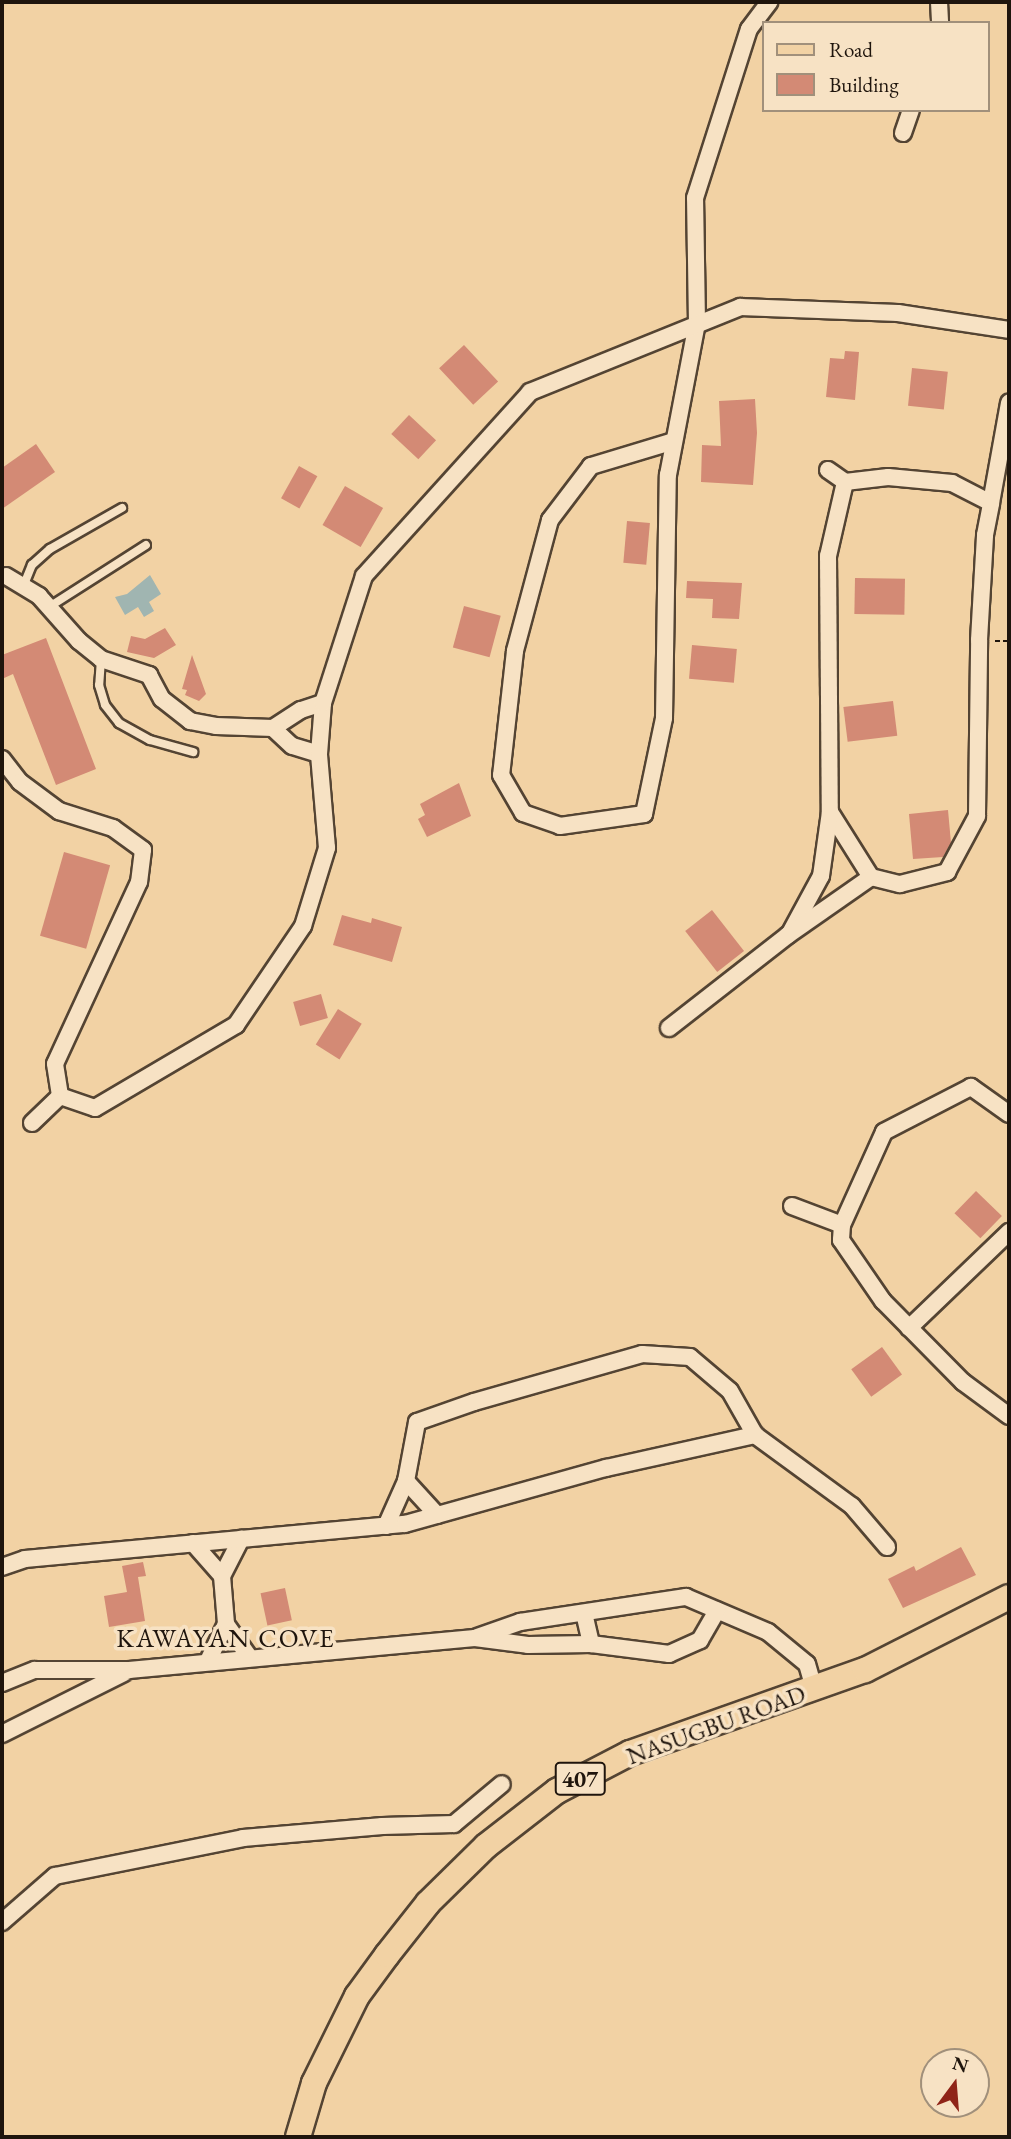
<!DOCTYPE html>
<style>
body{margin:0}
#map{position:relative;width:1011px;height:2139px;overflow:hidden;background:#f2d2a4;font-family:"EB Garamond",serif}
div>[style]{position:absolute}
.water>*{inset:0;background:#a0b5b1}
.building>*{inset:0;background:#d38a75;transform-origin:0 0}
.path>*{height:2.5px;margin-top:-1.25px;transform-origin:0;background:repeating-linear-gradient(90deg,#1f150d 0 5px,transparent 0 8.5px)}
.roads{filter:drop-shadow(2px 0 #544433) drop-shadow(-2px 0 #544433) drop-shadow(0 2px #544433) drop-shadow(0 -2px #544433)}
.lane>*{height:8px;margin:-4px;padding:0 4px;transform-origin:4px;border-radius:4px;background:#f7e2c4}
.street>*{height:16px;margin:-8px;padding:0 8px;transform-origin:8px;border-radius:8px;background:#f7e2c4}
.primary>*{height:24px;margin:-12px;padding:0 12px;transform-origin:12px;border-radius:12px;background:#f2d2a4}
span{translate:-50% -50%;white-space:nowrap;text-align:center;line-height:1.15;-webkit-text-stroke:7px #f7e2c4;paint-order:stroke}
.shield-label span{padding:2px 5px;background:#f7e2c4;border:2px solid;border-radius:5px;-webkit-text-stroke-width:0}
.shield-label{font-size:23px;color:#1f150d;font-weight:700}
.street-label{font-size:24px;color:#1f150d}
.neighbourhood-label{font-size:26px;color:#1f150d;letter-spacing:2px}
.frame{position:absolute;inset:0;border:4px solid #1f150d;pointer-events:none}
.legend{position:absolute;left:762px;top:21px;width:228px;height:91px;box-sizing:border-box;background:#f7e2c4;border:2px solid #a1907b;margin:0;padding:9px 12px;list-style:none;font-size:21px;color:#1f150d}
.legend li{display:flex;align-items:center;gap:14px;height:35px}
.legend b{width:35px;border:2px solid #a1907b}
.north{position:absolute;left:920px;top:2048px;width:70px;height:70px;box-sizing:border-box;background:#f7e2c4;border:2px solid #a1907b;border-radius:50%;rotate:16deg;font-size:19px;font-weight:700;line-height:28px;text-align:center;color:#1f150d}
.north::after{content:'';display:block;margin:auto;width:24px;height:32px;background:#8f2418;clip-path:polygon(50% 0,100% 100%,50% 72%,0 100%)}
</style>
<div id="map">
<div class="water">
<div style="clip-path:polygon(150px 575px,161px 594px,149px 602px,154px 611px,144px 617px,138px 607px,125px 615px,115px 597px,127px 594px)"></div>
</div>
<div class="building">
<div style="left:464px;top:345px;width:50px;height:34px;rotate:47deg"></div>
<div style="clip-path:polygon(845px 351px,859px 352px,855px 400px,826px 397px,830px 358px,844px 359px)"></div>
<div style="left:912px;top:368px;width:36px;height:38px;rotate:6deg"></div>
<div style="clip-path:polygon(755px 399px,757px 433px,753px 485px,701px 482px,702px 445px,721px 446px,719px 401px)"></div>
<div style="left:409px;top:415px;width:37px;height:26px;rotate:43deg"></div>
<div style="clip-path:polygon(36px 444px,55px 472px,2px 509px,2px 468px)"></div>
<div style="left:299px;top:466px;width:21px;height:37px;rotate:29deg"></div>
<div style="left:345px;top:486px;width:44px;height:45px;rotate:30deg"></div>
<div style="left:627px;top:521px;width:23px;height:42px;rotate:5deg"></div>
<div style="left:855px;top:578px;width:50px;height:36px;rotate:1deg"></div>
<div style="clip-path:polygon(687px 581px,742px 583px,739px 619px,712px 618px,713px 599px,686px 598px)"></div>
<div style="left:464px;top:606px;width:38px;height:43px;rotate:15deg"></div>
<div style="clip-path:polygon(165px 628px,176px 645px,154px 658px,127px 652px,131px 636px,145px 639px)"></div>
<div style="clip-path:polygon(46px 638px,96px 769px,56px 785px,13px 674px,2px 679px,2px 655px)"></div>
<div style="left:692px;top:645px;width:45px;height:34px;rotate:5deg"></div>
<div style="clip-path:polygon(192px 655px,206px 694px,199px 701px,185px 695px,187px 690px,182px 689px)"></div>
<div style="left:893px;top:701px;width:35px;height:50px;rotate:83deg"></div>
<div style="clip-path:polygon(459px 783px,471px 816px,427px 837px,418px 819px,425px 815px,420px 804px)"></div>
<div style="clip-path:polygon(948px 810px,951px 843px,943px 857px,913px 859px,909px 814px)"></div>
<div style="left:64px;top:852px;width:48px;height:87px;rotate:16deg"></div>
<div style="left:712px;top:910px;width:52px;height:34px;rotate:52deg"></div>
<div style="clip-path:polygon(342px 915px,371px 923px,372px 918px,402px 927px,392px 962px,333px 945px)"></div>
<div style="left:321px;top:994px;width:25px;height:29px;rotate:74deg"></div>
<div style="left:338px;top:1009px;width:28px;height:42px;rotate:32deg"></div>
<div style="left:976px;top:1191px;width:36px;height:31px;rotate:44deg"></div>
<div style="left:882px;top:1347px;width:34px;height:38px;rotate:54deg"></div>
<div style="clip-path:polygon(961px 1547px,976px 1575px,903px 1608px,888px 1579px,914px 1566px,916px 1571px)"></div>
<div style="clip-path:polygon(143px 1562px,146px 1576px,138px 1577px,145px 1621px,109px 1627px,104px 1596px,127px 1592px,122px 1566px)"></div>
<div style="left:285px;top:1588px;width:33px;height:25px;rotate:78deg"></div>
</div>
<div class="path">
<div style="left:995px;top:641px;width:14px"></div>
</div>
<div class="roads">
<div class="lane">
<div style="left:23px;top:587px;width:24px;rotate:-68deg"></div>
<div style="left:32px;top:565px;width:24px;rotate:-42deg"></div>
<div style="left:50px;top:549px;width:83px;rotate:-29.7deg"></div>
<div style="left:49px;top:607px;width:115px;rotate:-32.6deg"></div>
<div style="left:101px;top:659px;width:26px;rotate:94deg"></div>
<div style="left:99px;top:685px;width:21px;rotate:73deg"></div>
<div style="left:105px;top:705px;width:23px;rotate:52deg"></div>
<div style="left:119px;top:723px;width:35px;rotate:29deg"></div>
<div style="left:150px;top:740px;width:45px;rotate:15.6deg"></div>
</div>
<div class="street">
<div style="left:939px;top:2px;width:21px;rotate:87deg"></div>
<div style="left:903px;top:133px;width:24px;rotate:-71deg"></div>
<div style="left:674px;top:441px;width:87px;rotate:163.2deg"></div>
<div style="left:591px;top:466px;width:68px;rotate:127.2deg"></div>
<div style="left:550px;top:520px;width:136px;rotate:105deg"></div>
<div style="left:515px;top:651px;width:125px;rotate:96.4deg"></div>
<div style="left:501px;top:775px;width:44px;rotate:59.9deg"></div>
<div style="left:523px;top:813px;width:39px;rotate:19deg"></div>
<div style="left:560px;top:826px;width:85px;rotate:-8.1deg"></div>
<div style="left:644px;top:814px;width:98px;rotate:-78.2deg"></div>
<div style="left:664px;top:718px;width:243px;rotate:-89.1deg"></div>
<div style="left:668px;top:475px;width:155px;rotate:-79.2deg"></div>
<div style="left:697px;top:323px;width:125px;rotate:-90.9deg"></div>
<div style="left:695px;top:198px;width:177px;rotate:-72.3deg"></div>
<div style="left:749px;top:29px;width:34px;rotate:-53deg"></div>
<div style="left:828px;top:470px;width:21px;rotate:35deg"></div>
<div style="left:991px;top:503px;width:44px;rotate:-152.9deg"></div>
<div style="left:952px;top:483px;width:64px;rotate:-174.6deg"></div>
<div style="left:888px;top:477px;width:43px;rotate:173.4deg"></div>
<div style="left:845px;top:482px;width:76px;rotate:102.9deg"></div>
<div style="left:828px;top:556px;width:256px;rotate:89.6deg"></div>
<div style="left:830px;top:812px;width:77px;rotate:57.8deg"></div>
<div style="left:871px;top:877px;width:30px;rotate:14deg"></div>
<div style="left:900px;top:884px;width:49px;rotate:-14.3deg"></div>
<div style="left:947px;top:872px;width:64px;rotate:-61.8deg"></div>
<div style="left:977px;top:816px;width:176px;rotate:-89.3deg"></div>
<div style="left:979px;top:640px;width:105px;rotate:-86.7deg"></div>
<div style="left:985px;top:535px;width:33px;rotate:-79deg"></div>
<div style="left:991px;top:503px;width:102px;rotate:-79.8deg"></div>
<div style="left:6px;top:576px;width:39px;rotate:31deg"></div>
<div style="left:39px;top:596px;width:60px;rotate:48.4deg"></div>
<div style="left:79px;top:641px;width:28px;rotate:39deg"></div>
<div style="left:101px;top:659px;width:51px;rotate:18.4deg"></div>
<div style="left:149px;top:675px;width:27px;rotate:62deg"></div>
<div style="left:162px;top:699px;width:36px;rotate:38deg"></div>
<div style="left:190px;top:721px;width:26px;rotate:11deg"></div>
<div style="left:216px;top:726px;width:57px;rotate:2deg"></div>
<div style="left:319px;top:754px;width:28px;rotate:-163deg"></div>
<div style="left:292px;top:746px;width:26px;rotate:-137deg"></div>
<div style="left:273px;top:728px;width:33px;rotate:-33deg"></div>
<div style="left:301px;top:710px;width:23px;rotate:-18deg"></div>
<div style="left:2px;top:759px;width:29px;rotate:52deg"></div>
<div style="left:20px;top:782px;width:49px;rotate:36.6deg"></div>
<div style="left:59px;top:811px;width:57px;rotate:17.5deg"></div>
<div style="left:113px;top:828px;width:37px;rotate:36deg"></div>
<div style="left:143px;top:850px;width:32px;rotate:97deg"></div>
<div style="left:139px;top:882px;width:200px;rotate:114.8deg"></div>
<div style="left:55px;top:1064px;width:32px;rotate:81deg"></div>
<div style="left:60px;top:1096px;width:37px;rotate:19deg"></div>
<div style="left:95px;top:1108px;width:164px;rotate:-30.5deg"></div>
<div style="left:236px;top:1025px;width:120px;rotate:-55.9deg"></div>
<div style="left:303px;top:926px;width:82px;rotate:-72.9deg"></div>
<div style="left:327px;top:848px;width:94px;rotate:-94.9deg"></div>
<div style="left:319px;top:754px;width:51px;rotate:-85.5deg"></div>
<div style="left:323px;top:703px;width:133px;rotate:-72.1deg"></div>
<div style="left:364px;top:576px;width:248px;rotate:-47.9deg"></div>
<div style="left:530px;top:392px;width:227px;rotate:-22deg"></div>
<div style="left:740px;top:307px;width:158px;rotate:2.2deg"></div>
<div style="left:898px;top:313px;width:112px;rotate:8.7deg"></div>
<div style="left:790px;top:933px;width:65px;rotate:-61.5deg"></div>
<div style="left:821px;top:876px;width:65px;rotate:-82deg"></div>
<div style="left:669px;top:1028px;width:151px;rotate:-38deg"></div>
<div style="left:788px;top:935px;width:101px;rotate:-34.9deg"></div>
<div style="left:1009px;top:1114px;width:47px;rotate:-144.6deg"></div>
<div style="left:971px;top:1087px;width:98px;rotate:152.7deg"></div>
<div style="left:884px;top:1132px;width:102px;rotate:114.3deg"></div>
<div style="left:842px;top:1225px;width:15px;rotate:94deg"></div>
<div style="left:841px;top:1240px;width:74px;rotate:55.5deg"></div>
<div style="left:883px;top:1301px;width:114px;rotate:45.4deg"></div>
<div style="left:963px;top:1382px;width:57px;rotate:36.5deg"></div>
<div style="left:32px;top:1123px;width:39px;rotate:-44deg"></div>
<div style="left:792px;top:1206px;width:53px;rotate:20.8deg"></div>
<div style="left:909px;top:1328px;width:139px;rotate:-43.8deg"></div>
<div style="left:406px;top:1481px;width:60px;rotate:-79.4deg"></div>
<div style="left:417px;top:1422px;width:60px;rotate:-19.3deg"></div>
<div style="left:474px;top:1402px;width:175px;rotate:-15.9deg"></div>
<div style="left:642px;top:1354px;width:48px;rotate:3.6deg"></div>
<div style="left:690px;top:1357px;width:52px;rotate:40.4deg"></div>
<div style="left:730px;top:1391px;width:51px;rotate:60.4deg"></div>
<div style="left:755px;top:1435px;width:120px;rotate:36.2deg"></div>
<div style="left:852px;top:1506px;width:54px;rotate:49.5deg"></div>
<div style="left:386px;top:1526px;width:49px;rotate:-66deg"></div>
<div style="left:406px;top:1481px;width:46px;rotate:47.6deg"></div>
<div style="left:193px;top:1543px;width:44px;rotate:48.7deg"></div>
<div style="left:222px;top:1576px;width:42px;rotate:-62.8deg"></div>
<div style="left:2px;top:1567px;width:24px;rotate:-19deg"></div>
<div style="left:25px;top:1559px;width:382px;rotate:-5.3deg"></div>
<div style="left:405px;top:1524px;width:209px;rotate:-15.6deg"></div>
<div style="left:606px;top:1468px;width:153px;rotate:-12.5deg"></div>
<div style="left:222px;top:1576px;width:48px;rotate:85.2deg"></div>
<div style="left:584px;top:1613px;width:32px;rotate:77deg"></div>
<div style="left:477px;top:1637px;width:46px;rotate:-19.2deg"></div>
<div style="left:520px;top:1622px;width:168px;rotate:-8.6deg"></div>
<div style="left:686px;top:1597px;width:89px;rotate:23.1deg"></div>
<div style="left:768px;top:1632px;width:50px;rotate:39.4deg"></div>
<div style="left:807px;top:1664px;width:26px;rotate:74deg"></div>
<div style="left:208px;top:1661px;width:41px;rotate:-64.1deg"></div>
<div style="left:226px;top:1624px;width:42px;rotate:54.8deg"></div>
<div style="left:2px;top:1683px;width:35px;rotate:-22deg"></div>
<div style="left:35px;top:1670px;width:94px"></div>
<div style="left:129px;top:1670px;width:347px;rotate:-5.3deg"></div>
<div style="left:475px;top:1638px;width:53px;rotate:7.5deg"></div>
<div style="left:528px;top:1645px;width:63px;rotate:-0.9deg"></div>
<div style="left:591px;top:1644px;width:79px;rotate:7.3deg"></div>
<div style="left:669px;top:1654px;width:34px;rotate:-24deg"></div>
<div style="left:700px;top:1640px;width:34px;rotate:-60deg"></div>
<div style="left:2px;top:1734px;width:136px;rotate:-26.6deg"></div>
<div style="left:2px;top:1922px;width:70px;rotate:-41deg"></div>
<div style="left:55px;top:1876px;width:192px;rotate:-11.4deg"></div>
<div style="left:243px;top:1838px;width:140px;rotate:-4.9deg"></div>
<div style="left:382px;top:1826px;width:72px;rotate:-1.6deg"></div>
<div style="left:454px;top:1824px;width:62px;rotate:-39.8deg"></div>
</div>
<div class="primary">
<div style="left:298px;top:2137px;width:56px;rotate:-73.5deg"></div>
<div style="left:314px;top:2083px;width:97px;rotate:-63.7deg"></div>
<div style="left:357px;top:1996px;width:51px;rotate:-53.8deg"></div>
<div style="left:387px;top:1955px;width:66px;rotate:-51.7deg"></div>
<div style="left:428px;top:1903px;width:81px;rotate:-44.5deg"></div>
<div style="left:486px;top:1846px;width:90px;rotate:-37.8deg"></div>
<div style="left:557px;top:1791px;width:82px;rotate:-27.5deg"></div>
<div style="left:630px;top:1753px;width:249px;rotate:-19.5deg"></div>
<div style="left:865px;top:1670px;width:161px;rotate:-26.9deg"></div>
</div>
</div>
<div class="shield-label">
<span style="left:580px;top:1779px">407</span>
</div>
<div class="street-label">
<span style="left:716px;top:1725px;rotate:-20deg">NASUGBU ROAD</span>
</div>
<div class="neighbourhood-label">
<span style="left:226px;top:1639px">KAWAYAN COVE</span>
</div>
<div class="frame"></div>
<ul class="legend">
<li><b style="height:9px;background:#f2d2a4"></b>Road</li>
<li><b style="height:19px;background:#d38a75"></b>Building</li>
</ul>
<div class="north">N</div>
</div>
